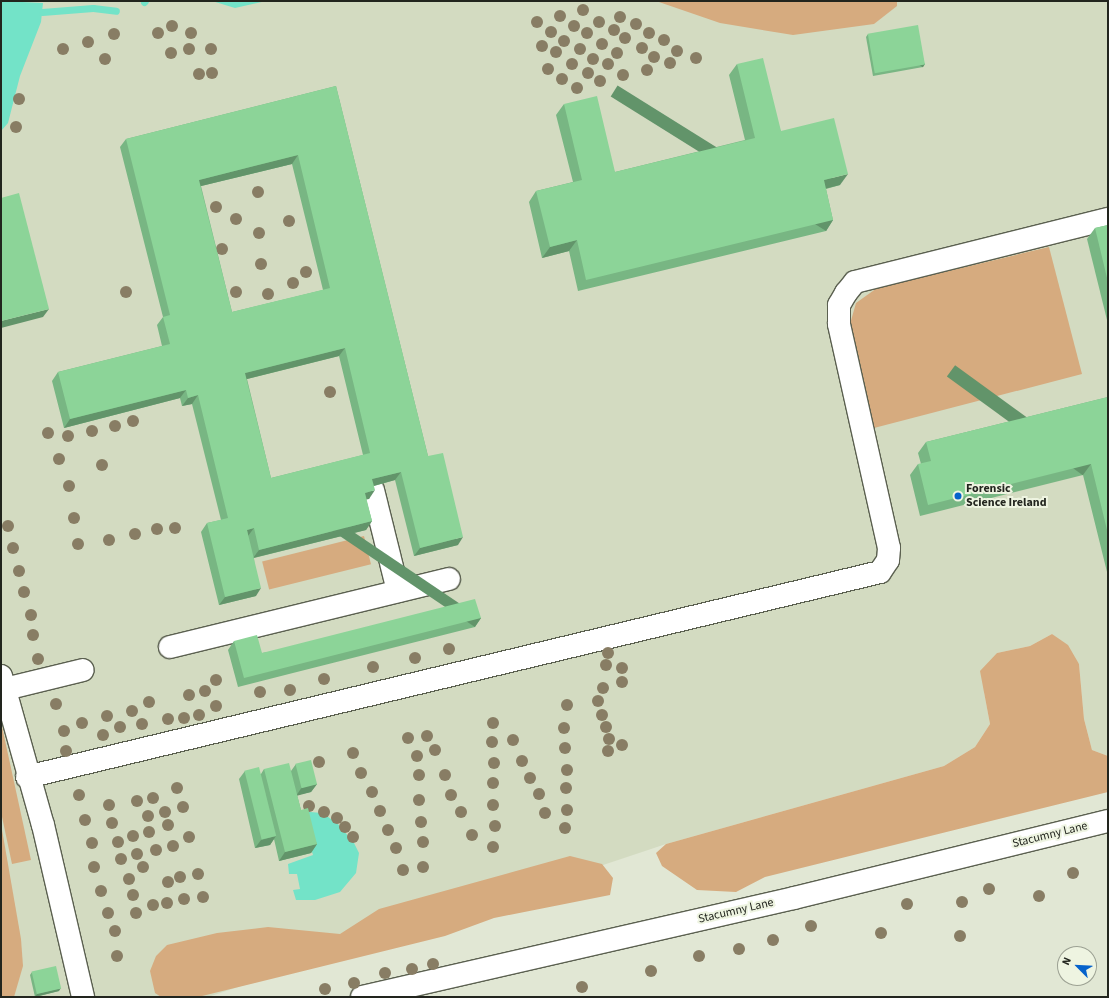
<!DOCTYPE html>
<style>
body{margin:0}
#map{position:relative;width:1109px;height:998px;overflow:hidden;background:#e1e7d4;font-family:"Source Sans 3",sans-serif}
div>[style]{position:absolute}
.built>*{inset:0;background:#d3dbc1}
.green>*{inset:0;background:#d6ab7f;transform-origin:0 0}
.water>*{inset:0;background:#73e3c8}
.stream>*{height:7px;margin:-3.5px;padding:0 3.5px;transform-origin:3.5px;border-radius:3.5px;background:#73e3c8}
.roads{filter:drop-shadow(1px 0 #5b6050) drop-shadow(-1px 0 #5b6050) drop-shadow(0 1px #5b6050) drop-shadow(0 -1px #5b6050)}
.minor>*{height:22px;margin:-11px;padding:0 11px;transform-origin:11px;border-radius:11px;background:#fff}
.trees>*{width:12px;height:12px;margin:-6px;border-radius:50%;background:#887d64}
.wall>*{inset:0;background:#78b683}
.shaded-wall>*{inset:0;background:#62946a;transform-origin:0 0}
.building>*{inset:0;background:#8cd498;transform-origin:0 0}
.dots>*{width:11px;height:11px;translate:-50% -50%;box-sizing:border-box;border:2px solid #eef4e1;border-radius:50%}
span{translate:-50% -50%;white-space:nowrap;text-align:center;line-height:1.15;-webkit-text-stroke:4px #eef4e1;paint-order:stroke}
.poi-label{font-size:12px;color:#22251e;font-weight:700}
.left{translate:0 -50%;text-align:left}
.street-label{font-size:12px;color:#22251e}
.frame{position:absolute;inset:0;border:2px solid #22251e;pointer-events:none}
.north{position:absolute;left:1057px;top:946px;width:40px;height:40px;box-sizing:border-box;background:#eef4e1;border:1px solid #9ca193;border-radius:50%;rotate:294deg;font-size:11px;font-weight:700;line-height:16px;text-align:center;color:#22251e}
.north::after{content:'';display:block;margin:auto;width:14px;height:18px;background:#0562cb;clip-path:polygon(50% 0,100% 100%,50% 72%,0 100%)}
</style>
<div id="map">
<div class="built">
<div style="clip-path:polygon(1px 1px,1108px 1px,1108px 756px,1092px 750px,1084px 719px,1079px 664px,1052px 634px,1030px 646px,997px 653px,984px 692px,990px 724px,975px 747px,944px 766px,666px 844px,208px 997px,1px 997px)"></div>
</div>
<div class="green">
<div style="clip-path:polygon(656px 1px,897px 1px,897px 6px,874px 24px,793px 35px,720px 23px)"></div>
<div style="clip-path:polygon(1049px 247px,1082px 374px,874px 428px,850px 324px,856px 303px,877px 288px)"></div>
<div style="left:364px;top:536px;width:29px;height:105px;rotate:76deg"></div>
<div style="clip-path:polygon(1052px 634px,1068px 645px,1079px 664px,1084px 719px,1092px 750px,1108px 756px,1108px 792px,765px 877px,736px 892px,697px 890px,662px 866px,656px 853px,666px 844px,944px 766px,975px 747px,990px 724px,980px 671px,997px 653px,1030px 646px)"></div>
<div style="clip-path:polygon(1px 722px,31px 860px,12px 864px,1px 812px)"></div>
<div style="clip-path:polygon(1px 824px,21px 939px,23px 966px,14px 997px,1px 997px)"></div>
<div style="clip-path:polygon(570px 856px,602px 864px,613px 878px,610px 895px,494px 918px,445px 936px,198px 997px,161px 997px,155px 993px,150px 971px,156px 956px,167px 945px,217px 933px,268px 927px,340px 934px,379px 909px)"></div>
</div>
<div class="water">
<div style="clip-path:polygon(1px 1px,43px 3px,41px 22px,20px 76px,8px 123px,1px 131px)"></div>
<div style="clip-path:polygon(212px 1px,266px 1px,235px 8px)"></div>
<div style="clip-path:polygon(299px 811px,322px 813px,337px 823px,354px 843px,359px 853px,356px 873px,340px 892px,315px 900px,296px 900px,293px 890px,300px 889px,297px 874px,289px 874px,288px 864px,313px 855px)"></div>
</div>
<div class="stream">
<div style="left:144px;top:2px;width:1px;rotate:-45deg"></div>
<div style="left:42px;top:12px;width:51px;rotate:-4.5deg"></div>
<div style="left:93px;top:8px;width:23px;rotate:7deg"></div>
</div>
<div class="roads">
<div class="minor">
<div style="left:373px;top:490px;width:104px;rotate:76.1deg"></div>
<div style="left:170px;top:647px;width:287px;rotate:-13.7deg"></div>
<div style="left:1px;top:676px;width:155px;rotate:74.3deg"></div>
<div style="left:43px;top:825px;width:177px;rotate:76.9deg"></div>
<div style="left:1px;top:690px;width:84px;rotate:-13.7deg"></div>
<div style="left:27px;top:777px;width:877px;rotate:-13.51deg"></div>
<div style="left:880px;top:572px;width:14px;rotate:-56deg"></div>
<div style="left:888px;top:560px;width:12px;rotate:-85deg"></div>
<div style="left:889px;top:548px;width:230px;rotate:-102.6deg"></div>
<div style="left:839px;top:324px;width:19px;rotate:-90deg"></div>
<div style="left:839px;top:305px;width:14px;rotate:-60deg"></div>
<div style="left:846px;top:293px;width:14px;rotate:-51deg"></div>
<div style="left:855px;top:282px;width:261px;rotate:-14deg"></div>
<div style="left:362px;top:997px;width:443px;rotate:-12.9deg"></div>
<div style="left:794px;top:898px;width:323px;rotate:-13.8deg"></div>
</div>
</div>
<div class="trees">
<div style="left:583px;top:10px"></div>
<div style="left:560px;top:16px"></div>
<div style="left:620px;top:17px"></div>
<div style="left:537px;top:22px"></div>
<div style="left:599px;top:22px"></div>
<div style="left:636px;top:24px"></div>
<div style="left:172px;top:26px"></div>
<div style="left:574px;top:26px"></div>
<div style="left:614px;top:30px"></div>
<div style="left:551px;top:32px"></div>
<div style="left:158px;top:33px"></div>
<div style="left:191px;top:33px"></div>
<div style="left:587px;top:33px"></div>
<div style="left:649px;top:33px"></div>
<div style="left:114px;top:34px"></div>
<div style="left:625px;top:38px"></div>
<div style="left:664px;top:40px"></div>
<div style="left:564px;top:41px"></div>
<div style="left:88px;top:42px"></div>
<div style="left:602px;top:44px"></div>
<div style="left:542px;top:46px"></div>
<div style="left:642px;top:48px"></div>
<div style="left:63px;top:49px"></div>
<div style="left:189px;top:49px"></div>
<div style="left:211px;top:49px"></div>
<div style="left:580px;top:49px"></div>
<div style="left:677px;top:51px"></div>
<div style="left:556px;top:52px"></div>
<div style="left:171px;top:53px"></div>
<div style="left:617px;top:53px"></div>
<div style="left:654px;top:57px"></div>
<div style="left:696px;top:58px"></div>
<div style="left:105px;top:59px"></div>
<div style="left:593px;top:59px"></div>
<div style="left:670px;top:63px"></div>
<div style="left:572px;top:64px"></div>
<div style="left:608px;top:64px"></div>
<div style="left:548px;top:69px"></div>
<div style="left:647px;top:70px"></div>
<div style="left:212px;top:73px"></div>
<div style="left:588px;top:73px"></div>
<div style="left:199px;top:74px"></div>
<div style="left:623px;top:75px"></div>
<div style="left:562px;top:79px"></div>
<div style="left:600px;top:81px"></div>
<div style="left:577px;top:88px"></div>
<div style="left:19px;top:99px"></div>
<div style="left:16px;top:127px"></div>
<div style="left:258px;top:192px"></div>
<div style="left:216px;top:207px"></div>
<div style="left:236px;top:219px"></div>
<div style="left:289px;top:221px"></div>
<div style="left:259px;top:233px"></div>
<div style="left:222px;top:249px"></div>
<div style="left:261px;top:264px"></div>
<div style="left:306px;top:272px"></div>
<div style="left:293px;top:283px"></div>
<div style="left:126px;top:292px"></div>
<div style="left:236px;top:292px"></div>
<div style="left:268px;top:294px"></div>
<div style="left:330px;top:392px"></div>
<div style="left:133px;top:421px"></div>
<div style="left:115px;top:426px"></div>
<div style="left:92px;top:431px"></div>
<div style="left:48px;top:433px"></div>
<div style="left:68px;top:436px"></div>
<div style="left:59px;top:459px"></div>
<div style="left:102px;top:465px"></div>
<div style="left:69px;top:486px"></div>
<div style="left:74px;top:518px"></div>
<div style="left:8px;top:526px"></div>
<div style="left:175px;top:528px"></div>
<div style="left:157px;top:529px"></div>
<div style="left:135px;top:534px"></div>
<div style="left:109px;top:540px"></div>
<div style="left:78px;top:544px"></div>
<div style="left:13px;top:548px"></div>
<div style="left:19px;top:571px"></div>
<div style="left:24px;top:592px"></div>
<div style="left:31px;top:615px"></div>
<div style="left:33px;top:635px"></div>
<div style="left:449px;top:649px"></div>
<div style="left:608px;top:653px"></div>
<div style="left:415px;top:658px"></div>
<div style="left:38px;top:659px"></div>
<div style="left:606px;top:665px"></div>
<div style="left:373px;top:667px"></div>
<div style="left:622px;top:668px"></div>
<div style="left:324px;top:679px"></div>
<div style="left:216px;top:680px"></div>
<div style="left:622px;top:682px"></div>
<div style="left:603px;top:688px"></div>
<div style="left:290px;top:690px"></div>
<div style="left:205px;top:691px"></div>
<div style="left:260px;top:692px"></div>
<div style="left:189px;top:695px"></div>
<div style="left:598px;top:701px"></div>
<div style="left:149px;top:702px"></div>
<div style="left:56px;top:704px"></div>
<div style="left:567px;top:705px"></div>
<div style="left:216px;top:706px"></div>
<div style="left:132px;top:711px"></div>
<div style="left:199px;top:715px"></div>
<div style="left:602px;top:715px"></div>
<div style="left:107px;top:716px"></div>
<div style="left:184px;top:718px"></div>
<div style="left:168px;top:719px"></div>
<div style="left:82px;top:723px"></div>
<div style="left:493px;top:723px"></div>
<div style="left:142px;top:724px"></div>
<div style="left:120px;top:727px"></div>
<div style="left:606px;top:727px"></div>
<div style="left:564px;top:728px"></div>
<div style="left:64px;top:731px"></div>
<div style="left:103px;top:735px"></div>
<div style="left:427px;top:736px"></div>
<div style="left:408px;top:738px"></div>
<div style="left:609px;top:739px"></div>
<div style="left:513px;top:740px"></div>
<div style="left:492px;top:742px"></div>
<div style="left:622px;top:745px"></div>
<div style="left:565px;top:748px"></div>
<div style="left:435px;top:750px"></div>
<div style="left:66px;top:751px"></div>
<div style="left:608px;top:751px"></div>
<div style="left:353px;top:753px"></div>
<div style="left:417px;top:756px"></div>
<div style="left:522px;top:761px"></div>
<div style="left:319px;top:762px"></div>
<div style="left:494px;top:763px"></div>
<div style="left:567px;top:770px"></div>
<div style="left:361px;top:773px"></div>
<div style="left:419px;top:775px"></div>
<div style="left:445px;top:775px"></div>
<div style="left:530px;top:778px"></div>
<div style="left:493px;top:783px"></div>
<div style="left:177px;top:788px"></div>
<div style="left:566px;top:788px"></div>
<div style="left:372px;top:792px"></div>
<div style="left:539px;top:794px"></div>
<div style="left:79px;top:795px"></div>
<div style="left:451px;top:795px"></div>
<div style="left:153px;top:798px"></div>
<div style="left:419px;top:800px"></div>
<div style="left:137px;top:801px"></div>
<div style="left:109px;top:805px"></div>
<div style="left:493px;top:805px"></div>
<div style="left:309px;top:806px"></div>
<div style="left:183px;top:807px"></div>
<div style="left:567px;top:810px"></div>
<div style="left:380px;top:811px"></div>
<div style="left:165px;top:812px"></div>
<div style="left:324px;top:812px"></div>
<div style="left:461px;top:812px"></div>
<div style="left:545px;top:813px"></div>
<div style="left:148px;top:816px"></div>
<div style="left:337px;top:818px"></div>
<div style="left:85px;top:820px"></div>
<div style="left:421px;top:822px"></div>
<div style="left:112px;top:823px"></div>
<div style="left:168px;top:825px"></div>
<div style="left:495px;top:826px"></div>
<div style="left:345px;top:827px"></div>
<div style="left:565px;top:828px"></div>
<div style="left:388px;top:830px"></div>
<div style="left:149px;top:832px"></div>
<div style="left:472px;top:835px"></div>
<div style="left:133px;top:836px"></div>
<div style="left:189px;top:837px"></div>
<div style="left:353px;top:837px"></div>
<div style="left:118px;top:842px"></div>
<div style="left:423px;top:842px"></div>
<div style="left:92px;top:843px"></div>
<div style="left:173px;top:846px"></div>
<div style="left:493px;top:847px"></div>
<div style="left:396px;top:848px"></div>
<div style="left:156px;top:850px"></div>
<div style="left:137px;top:854px"></div>
<div style="left:121px;top:859px"></div>
<div style="left:94px;top:867px"></div>
<div style="left:143px;top:867px"></div>
<div style="left:423px;top:867px"></div>
<div style="left:403px;top:870px"></div>
<div style="left:1073px;top:873px"></div>
<div style="left:198px;top:874px"></div>
<div style="left:180px;top:877px"></div>
<div style="left:129px;top:879px"></div>
<div style="left:168px;top:882px"></div>
<div style="left:989px;top:889px"></div>
<div style="left:101px;top:891px"></div>
<div style="left:133px;top:895px"></div>
<div style="left:1039px;top:896px"></div>
<div style="left:203px;top:897px"></div>
<div style="left:184px;top:899px"></div>
<div style="left:962px;top:902px"></div>
<div style="left:167px;top:903px"></div>
<div style="left:907px;top:904px"></div>
<div style="left:153px;top:905px"></div>
<div style="left:108px;top:913px"></div>
<div style="left:136px;top:913px"></div>
<div style="left:811px;top:926px"></div>
<div style="left:115px;top:931px"></div>
<div style="left:881px;top:933px"></div>
<div style="left:960px;top:936px"></div>
<div style="left:773px;top:940px"></div>
<div style="left:739px;top:949px"></div>
<div style="left:117px;top:956px"></div>
<div style="left:699px;top:956px"></div>
<div style="left:433px;top:964px"></div>
<div style="left:412px;top:969px"></div>
<div style="left:651px;top:971px"></div>
<div style="left:385px;top:973px"></div>
<div style="left:354px;top:983px"></div>
<div style="left:582px;top:987px"></div>
<div style="left:325px;top:989px"></div>
</div>
<div class="wall">
<div style="clip-path:polygon(868px 34px,925px 64px,923px 67px,873px 76px,866px 37px)"></div>
<div style="clip-path:polygon(737px 64px,781px 131px,840px 185px,826px 189px,833px 220px,826px 231px,578px 291px,569px 251px,542px 258px,529px 202px,536px 191px,573px 182px,556px 115px,564px 104px,615px 172px,745px 140px,729px 75px)"></div>
<div style="clip-path:polygon(evenodd,336px 86px,428px 456px,458px 545px,414px 556px,395px 480px,374px 486px,369px 499px,366px 499px,372px 521px,366px 530px,254px 558px,256px 596px,219px 605px,201px 532px,207px 523px,221px 520px,192px 404px,182px 406px,180px 398px,64px 428px,52px 381px,58px 372px,162px 346px,157px 325px,163px 317px,120px 147px,126px 139px,336px 86px,292px 164px,323px 290px,232px 312px,201px 186px,292px 164px,336px 86px,339px 356px,363px 455px,271px 478px,247px 379px,339px 356px)"></div>
<div style="clip-path:polygon(1108px 225px,1108px 324px,1087px 239px,1095px 228px)"></div>
<div style="clip-path:polygon(1108px 397px,1108px 576px,1083px 475px,920px 516px,910px 475px,918px 464px,921px 464px,918px 453px,926px 442px)"></div>
<div style="clip-path:polygon(481px 618px,475px 627px,238px 687px,228px 650px,234px 641px,262px 653px)"></div>
<div style="clip-path:polygon(296px 764px,317px 784px,311px 792px,297px 795px,301px 810px,317px 844px,311px 853px,279px 861px,274px 839px,270px 845px,255px 848px,239px 779px,245px 771px,261px 774px,264px 769px,291px 771px)"></div>
<div style="clip-path:polygon(32px 972px,59px 991px,35px 997px,30px 975px)"></div>
</div>
<div class="shaded-wall">
<div style="left:925px;top:64px;width:4px;height:51px;rotate:124deg"></div>
<div style="clip-path:polygon(298px 155px,292px 164px,193px 188px,199px 180px)"></div>
<div style="clip-path:polygon(848px 174px,840px 185px,816px 191px,824px 180px)"></div>
<div style="left:833px;top:220px;width:13px;height:254px;rotate:122deg"></div>
<div style="clip-path:polygon(577px 240px,569px 251px,542px 258px,550px 247px)"></div>
<div style="clip-path:polygon(49px 309px,43px 317px,1px 328px,1px 321px)"></div>
<div style="clip-path:polygon(345px 348px,339px 356px,239px 381px,245px 373px)"></div>
<div style="clip-path:polygon(186px 390px,180px 398px,64px 428px,70px 419px)"></div>
<div style="clip-path:polygon(198px 395px,192px 404px,182px 406px,188px 398px)"></div>
<div style="left:1091px;top:464px;width:14px;height:168px;rotate:126deg"></div>
<div style="clip-path:polygon(401px 472px,395px 480px,366px 488px,372px 479px)"></div>
<div style="clip-path:polygon(375px 490px,369px 499px,359px 501px,365px 493px)"></div>
<div style="clip-path:polygon(372px 521px,366px 530px,253px 558px,259px 550px)"></div>
<div style="clip-path:polygon(254px 528px,248px 536px,247px 530px)"></div>
<div style="clip-path:polygon(463px 537px,458px 545px,414px 556px,420px 548px)"></div>
<div style="clip-path:polygon(261px 588px,256px 596px,219px 605px,225px 597px)"></div>
<div style="left:481px;top:618px;width:11px;height:244px;rotate:124deg"></div>
<div style="clip-path:polygon(317px 784px,311px 792px,296px 796px,302px 787px)"></div>
<div style="clip-path:polygon(276px 836px,270px 845px,255px 848px,261px 840px)"></div>
<div style="clip-path:polygon(317px 844px,311px 853px,279px 861px,285px 852px)"></div>
<div style="clip-path:polygon(61px 988px,59px 991px,35px 997px,37px 994px)"></div>
</div>
<div class="building">
<div style="left:918px;top:25px;width:40px;height:51px;rotate:80deg"></div>
<div style="clip-path:polygon(763px 58px,781px 131px,834px 118px,848px 174px,824px 180px,833px 220px,586px 280px,577px 240px,550px 247px,536px 191px,582px 180px,564px 104px,597px 96px,615px 172px,755px 138px,737px 64px)"></div>
<div style="clip-path:polygon(evenodd,336px 86px,428px 456px,443px 453px,463px 537px,420px 548px,401px 472px,372px 479px,375px 490px,365px 493px,372px 521px,259px 550px,254px 528px,247px 530px,261px 588px,225px 597px,207px 523px,228px 518px,198px 395px,188px 398px,186px 390px,70px 419px,58px 372px,170px 344px,163px 317px,170px 315px,126px 139px,336px 86px,298px 155px,330px 288px,232px 312px,199px 180px,298px 155px,336px 86px,345px 348px,370px 453px,271px 478px,245px 373px,345px 348px)"></div>
<div style="clip-path:polygon(19px 193px,49px 309px,1px 321px,1px 198px)"></div>
<div style="clip-path:polygon(1108px 225px,1108px 282px,1095px 228px)"></div>
<div style="clip-path:polygon(1108px 397px,1108px 534px,1091px 464px,928px 505px,918px 464px,931px 461px,926px 442px)"></div>
<div style="clip-path:polygon(475px 599px,481px 618px,244px 678px,234px 641px,257px 635px,262px 653px)"></div>
<div style="left:311px;top:760px;width:25px;height:16px;rotate:76deg"></div>
<div style="clip-path:polygon(289px 763px,301px 810px,308px 808px,317px 844px,285px 852px,264px 769px)"></div>
<div style="left:259px;top:767px;width:71px;height:15px;rotate:76deg"></div>
<div style="left:56px;top:966px;width:23px;height:25px;rotate:77deg"></div>
</div>
<div class="dots">
<div style="left:958px;top:496px;background:#0562cb"></div>
</div>
<div class="poi-label">
<span class="left" style="left:966px;top:496px">Forensic<br>Science Ireland</span>
</div>
<div class="street-label">
<span style="left:1050px;top:835px;rotate:-14deg">Stacumny Lane</span>
<span style="left:736px;top:911px;rotate:-13deg">Stacumny Lane</span>
</div>
<div class="frame"></div>
<div class="north">N</div>
</div>
